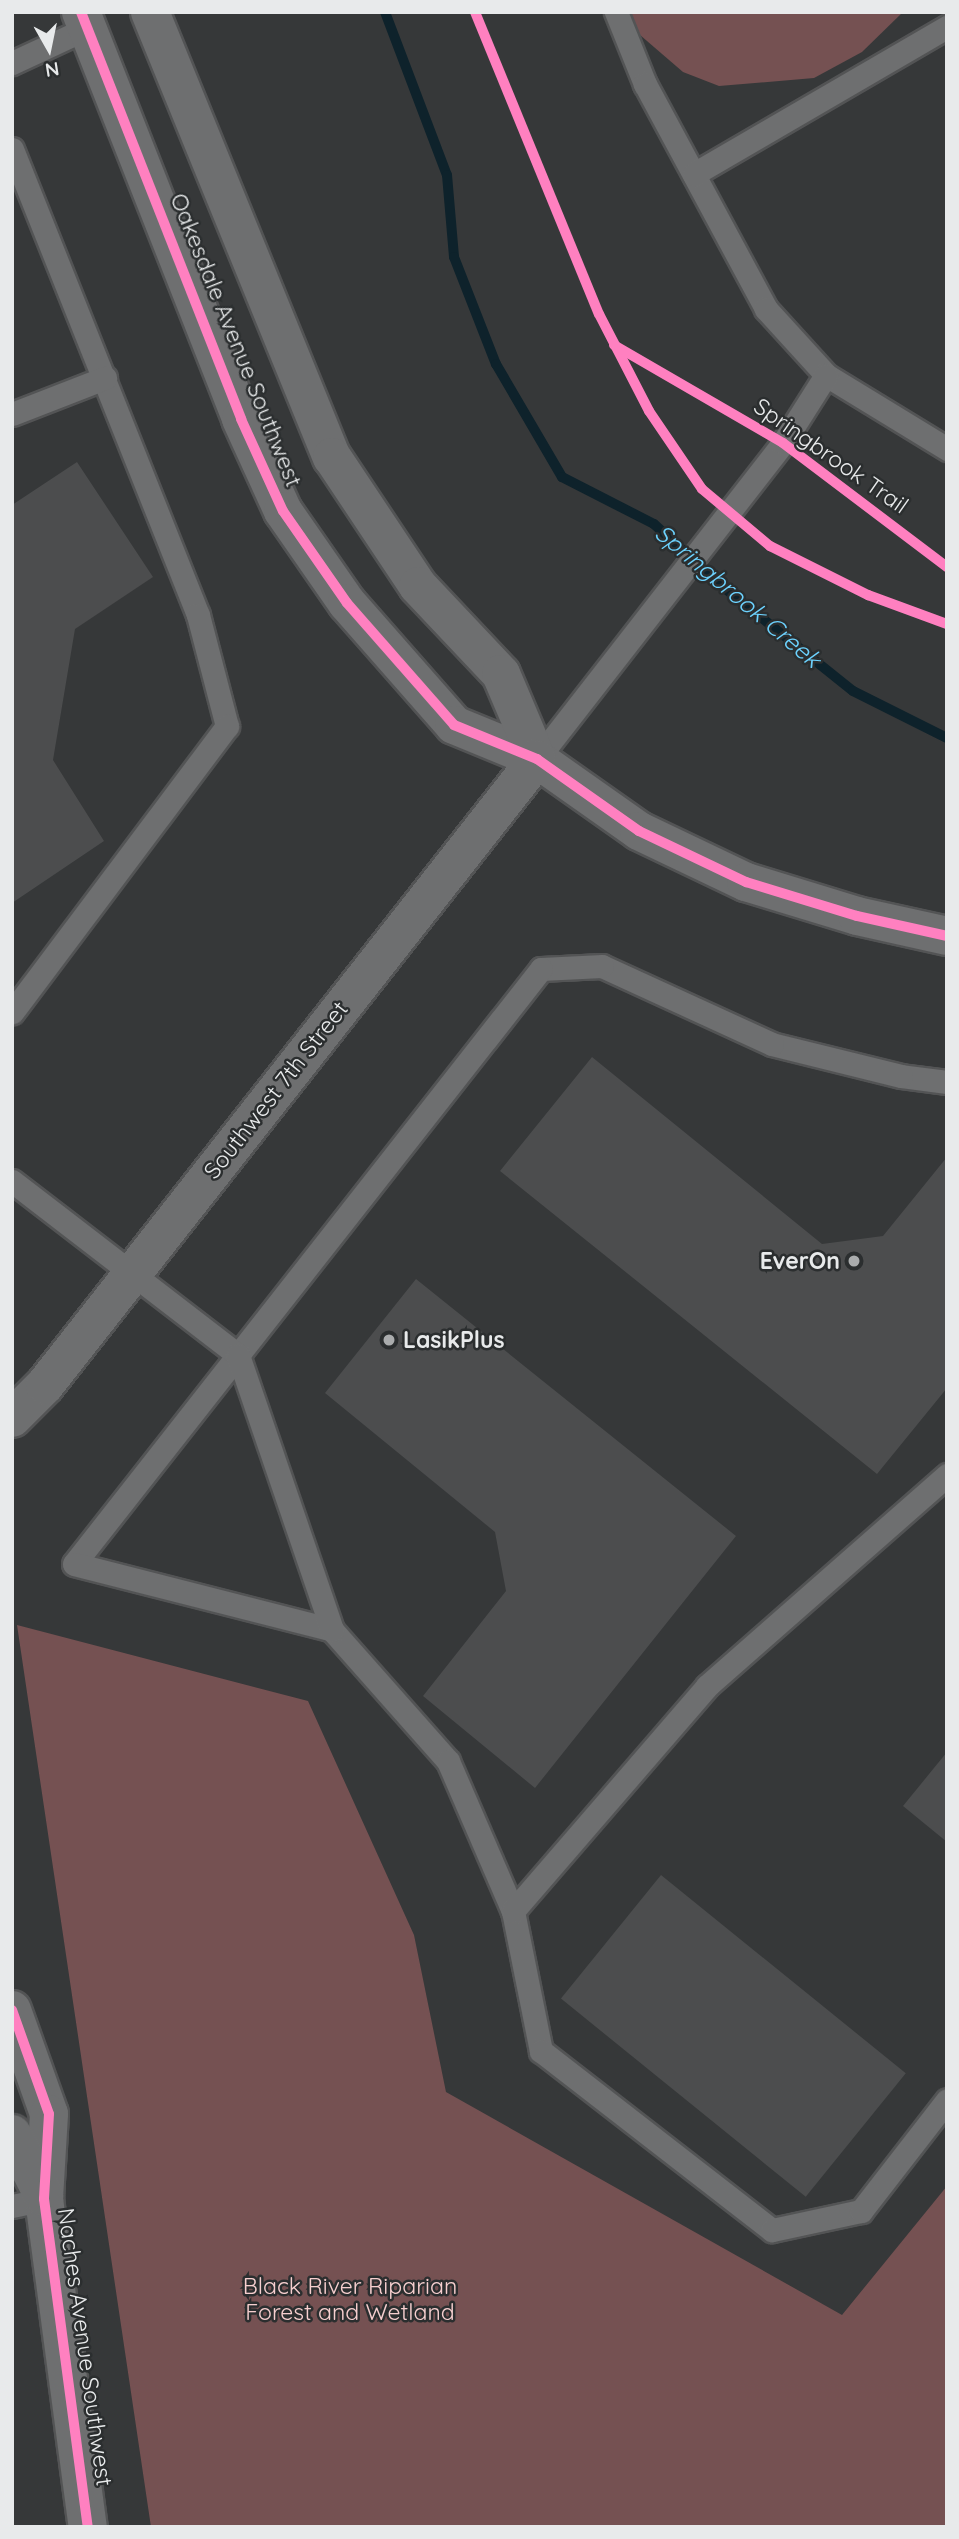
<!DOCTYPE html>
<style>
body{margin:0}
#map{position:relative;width:959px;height:2539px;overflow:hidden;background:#363839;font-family:Quicksand,sans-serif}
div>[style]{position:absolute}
.green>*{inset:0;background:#755152}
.stream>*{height:10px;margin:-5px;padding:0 5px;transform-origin:5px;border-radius:5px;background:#0e222b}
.building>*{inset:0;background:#4c4d4e;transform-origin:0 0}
.roads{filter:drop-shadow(2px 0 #535455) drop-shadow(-2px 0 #535455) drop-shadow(0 2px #535455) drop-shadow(0 -2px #535455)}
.service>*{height:23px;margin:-11.5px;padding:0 11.5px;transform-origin:11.5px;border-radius:11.5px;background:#6e6f70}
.minor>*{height:38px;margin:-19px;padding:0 19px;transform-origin:19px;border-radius:19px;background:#6e6f70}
.tertiary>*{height:38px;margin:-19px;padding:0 19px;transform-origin:19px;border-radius:19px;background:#6e6f70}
.cycleway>*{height:10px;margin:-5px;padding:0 5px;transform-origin:5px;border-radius:5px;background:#ff80c0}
.dots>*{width:19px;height:19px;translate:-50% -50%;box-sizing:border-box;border:4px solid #2b2e2f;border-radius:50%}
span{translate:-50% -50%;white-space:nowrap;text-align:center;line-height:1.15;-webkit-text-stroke:5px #2b2e2f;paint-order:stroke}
.street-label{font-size:23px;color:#e8eaeb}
.poi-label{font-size:23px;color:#e8eaeb;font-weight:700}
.right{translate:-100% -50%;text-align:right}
.left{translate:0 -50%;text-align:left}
.park-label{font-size:23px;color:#f7cfcf}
.water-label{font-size:24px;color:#6cd2fe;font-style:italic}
.frame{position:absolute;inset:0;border:14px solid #e8eaeb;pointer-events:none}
.north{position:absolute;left:14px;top:14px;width:70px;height:70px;-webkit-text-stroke:5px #2b2e2f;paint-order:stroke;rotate:171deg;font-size:19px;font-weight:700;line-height:28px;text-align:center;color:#e8eaeb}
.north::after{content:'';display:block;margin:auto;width:24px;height:32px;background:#e8eaeb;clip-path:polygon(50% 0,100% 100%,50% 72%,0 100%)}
</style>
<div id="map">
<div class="green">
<div style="clip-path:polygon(630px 12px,903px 12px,862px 52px,814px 78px,719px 86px,683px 72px,640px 35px)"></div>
<div style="clip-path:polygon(17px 1625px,308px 1701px,414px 1935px,446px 2092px,842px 2315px,947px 2186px,947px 2527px,151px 2527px)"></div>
</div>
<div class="stream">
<div style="left:385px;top:12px;width:174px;rotate:69.2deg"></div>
<div style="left:447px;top:175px;width:82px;rotate:85.1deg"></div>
<div style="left:454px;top:257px;width:115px;rotate:68.6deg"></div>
<div style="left:496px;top:364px;width:131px;rotate:59.7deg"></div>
<div style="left:562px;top:477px;width:103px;rotate:27.1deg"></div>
<div style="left:654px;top:524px;width:86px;rotate:42.6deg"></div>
<div style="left:717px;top:582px;width:174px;rotate:38.7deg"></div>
<div style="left:853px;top:691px;width:105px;rotate:26.6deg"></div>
</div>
<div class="building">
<div style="clip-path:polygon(77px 462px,153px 577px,75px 629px,53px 760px,104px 841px,12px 903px,12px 505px)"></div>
<div style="clip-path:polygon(592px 1057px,822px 1244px,883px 1236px,947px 1157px,947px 1388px,877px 1474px,500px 1171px)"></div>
<div style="clip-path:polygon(416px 1279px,736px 1536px,535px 1788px,423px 1696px,506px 1591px,495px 1532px,325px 1393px)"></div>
<div style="clip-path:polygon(947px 1752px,947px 1842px,903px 1806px)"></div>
<div style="left:661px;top:1875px;width:315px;height:159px;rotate:39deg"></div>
</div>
<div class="roads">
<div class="service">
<div style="left:616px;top:12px;width:78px;rotate:68.1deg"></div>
<div style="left:645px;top:84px;width:255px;rotate:61.7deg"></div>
<div style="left:766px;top:309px;width:89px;rotate:47.7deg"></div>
<div style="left:826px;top:375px;width:142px;rotate:31.4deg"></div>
<div style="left:12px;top:63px;width:83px;rotate:-25deg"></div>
<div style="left:12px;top:149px;width:502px;rotate:68.24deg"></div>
<div style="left:198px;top:615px;width:115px;rotate:75.4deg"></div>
<div style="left:227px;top:726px;width:358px;rotate:126.9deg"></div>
<div style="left:694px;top:174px;width:293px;rotate:-30.2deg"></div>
<div style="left:12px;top:414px;width:100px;rotate:-21.2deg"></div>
<div style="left:537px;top:759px;width:400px;rotate:-52.1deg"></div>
<div style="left:783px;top:443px;width:80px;rotate:-57.7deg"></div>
<div style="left:947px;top:1082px;width:46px;rotate:-172.6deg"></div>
<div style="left:901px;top:1076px;width:133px;rotate:-166.1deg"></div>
<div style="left:772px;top:1044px;width:187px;rotate:-155.4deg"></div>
<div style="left:602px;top:966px;width:61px;rotate:177.2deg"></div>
<div style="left:541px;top:969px;width:756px;rotate:128.13deg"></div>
<div style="left:74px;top:1564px;width:266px;rotate:14.3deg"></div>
<div style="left:332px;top:1630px;width:175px;rotate:48.5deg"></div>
<div style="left:448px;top:1761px;width:163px;rotate:66.6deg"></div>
<div style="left:513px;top:1911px;width:143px;rotate:78.7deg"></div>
<div style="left:541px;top:2051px;width:292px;rotate:37.8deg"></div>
<div style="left:772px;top:2230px;width:91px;rotate:-12.1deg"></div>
<div style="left:861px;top:2211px;width:140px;rotate:-52.2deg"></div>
<div style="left:12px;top:1181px;width:285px;rotate:37.6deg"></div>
<div style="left:238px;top:1355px;width:291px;rotate:71.1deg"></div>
<div style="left:513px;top:1911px;width:297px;rotate:-49.2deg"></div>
<div style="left:707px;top:1686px;width:320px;rotate:-41.3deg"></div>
<div style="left:12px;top:2206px;width:33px;rotate:-12deg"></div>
</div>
<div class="minor">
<div style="left:12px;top:2010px;width:110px;rotate:70.4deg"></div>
<div style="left:49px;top:2114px;width:85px;rotate:93.4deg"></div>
<div style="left:44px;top:2199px;width:331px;rotate:82.4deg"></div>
<div style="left:12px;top:2134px;width:71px;rotate:63.1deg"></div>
</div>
<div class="tertiary">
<div style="left:81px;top:12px;width:437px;rotate:68.5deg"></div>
<div style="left:241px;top:419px;width:101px;rotate:65.5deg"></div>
<div style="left:283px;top:511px;width:112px;rotate:55.2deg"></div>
<div style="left:347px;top:603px;width:162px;rotate:48.7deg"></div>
<div style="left:454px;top:725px;width:90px;rotate:22.3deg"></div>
<div style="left:537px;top:759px;width:125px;rotate:35.2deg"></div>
<div style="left:639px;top:831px;width:119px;rotate:25.5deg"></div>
<div style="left:746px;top:882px;width:116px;rotate:17deg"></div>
<div style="left:857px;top:916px;width:92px;rotate:12.5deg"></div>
<div style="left:150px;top:12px;width:481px;rotate:67.8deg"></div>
<div style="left:332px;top:457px;width:155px;rotate:56.3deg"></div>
<div style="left:418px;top:586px;width:121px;rotate:46.7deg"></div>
<div style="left:501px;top:674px;width:92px;rotate:67deg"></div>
<div style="left:12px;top:1418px;width:47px;rotate:-45deg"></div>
<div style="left:45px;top:1385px;width:796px;rotate:-51.83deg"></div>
</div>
</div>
<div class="cycleway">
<div style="left:81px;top:12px;width:437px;rotate:68.5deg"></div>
<div style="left:241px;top:419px;width:101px;rotate:65.5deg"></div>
<div style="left:283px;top:511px;width:112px;rotate:55.2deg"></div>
<div style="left:347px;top:603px;width:162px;rotate:48.7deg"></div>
<div style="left:454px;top:725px;width:90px;rotate:22.3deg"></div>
<div style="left:537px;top:759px;width:125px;rotate:35.2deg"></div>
<div style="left:639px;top:831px;width:119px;rotate:25.5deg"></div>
<div style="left:746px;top:882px;width:116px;rotate:17deg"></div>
<div style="left:857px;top:916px;width:92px;rotate:12.5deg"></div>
<div style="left:475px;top:12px;width:326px;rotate:67.7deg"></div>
<div style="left:599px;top:314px;width:109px;rotate:62.7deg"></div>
<div style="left:649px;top:411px;width:94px;rotate:55.8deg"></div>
<div style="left:702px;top:489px;width:89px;rotate:40deg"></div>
<div style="left:770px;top:546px;width:110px;rotate:26.6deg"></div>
<div style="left:868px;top:595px;width:84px;rotate:20.2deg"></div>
<div style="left:614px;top:345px;width:195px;rotate:30.1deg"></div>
<div style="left:783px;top:443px;width:206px;rotate:37.1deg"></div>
<div style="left:12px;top:2010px;width:110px;rotate:70.4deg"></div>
<div style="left:49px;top:2114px;width:85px;rotate:93.4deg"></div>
<div style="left:44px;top:2199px;width:331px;rotate:82.4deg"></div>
</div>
<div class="dots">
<div style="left:854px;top:1261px;background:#aaacad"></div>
<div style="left:389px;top:1340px;background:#aaacad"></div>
</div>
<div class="street-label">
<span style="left:236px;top:340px;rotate:68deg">Oakesdale Avenue Southwest</span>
<span style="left:831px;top:456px;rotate:35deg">Springbrook Trail</span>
<span style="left:276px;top:1090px;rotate:-52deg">Southwest 7th Street</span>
<span style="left:85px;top:2347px;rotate:82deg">Naches Avenue Southwest</span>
</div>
<div class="poi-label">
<span class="right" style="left:840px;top:1261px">EverOn</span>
<span class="left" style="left:403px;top:1340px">LasikPlus</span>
</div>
<div class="park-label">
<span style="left:350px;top:2299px">Black River Riparian<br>Forest and Wetland</span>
</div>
<div class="water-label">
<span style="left:738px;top:596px;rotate:40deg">Springbrook Creek</span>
</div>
<div class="frame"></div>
<div class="north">N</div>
</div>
